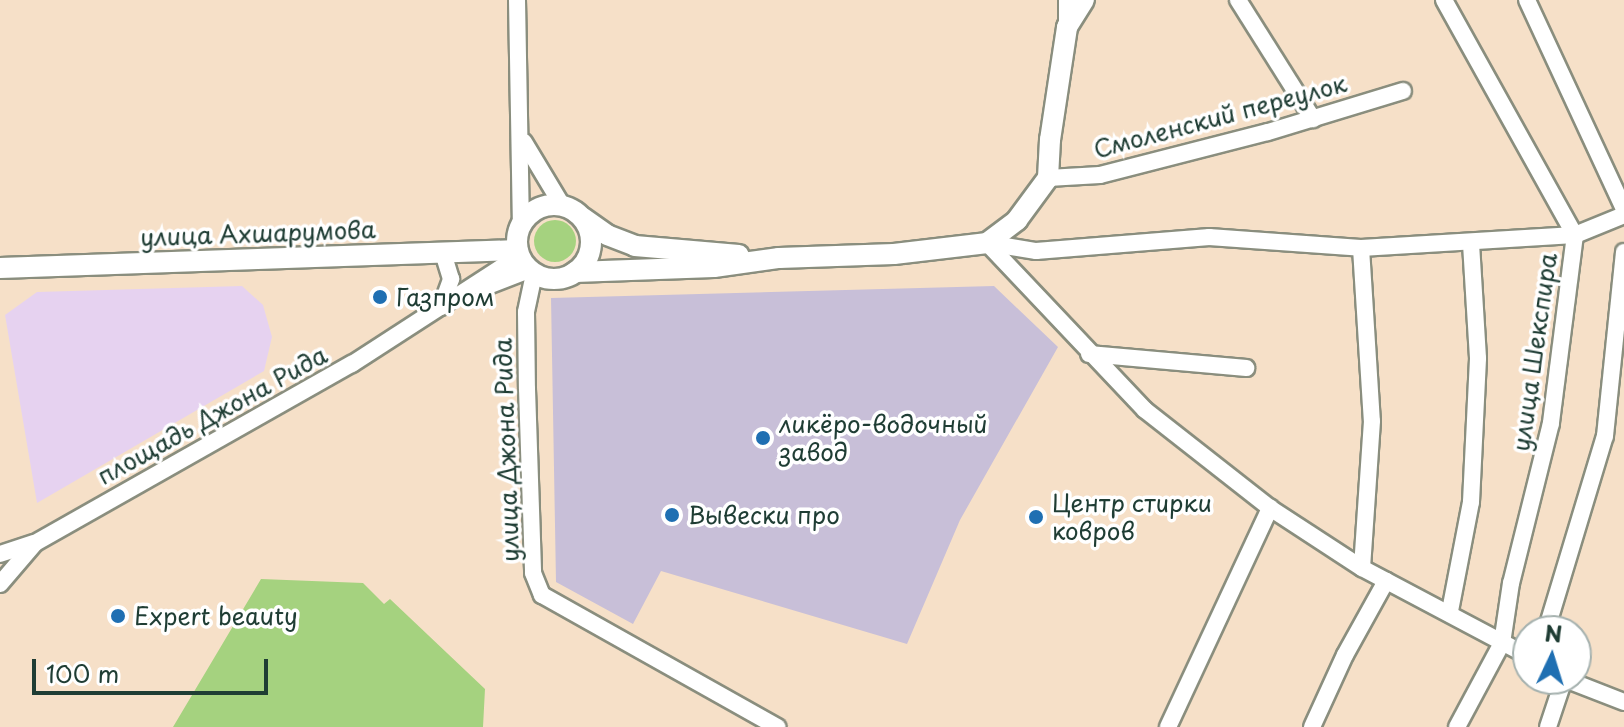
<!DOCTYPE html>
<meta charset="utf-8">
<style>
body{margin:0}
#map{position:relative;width:1624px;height:727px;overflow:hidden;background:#f6e0c8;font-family:"Playpen Sans",sans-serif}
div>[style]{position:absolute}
.built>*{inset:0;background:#e6d2f0}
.industrial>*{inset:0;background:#c8bfd8}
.green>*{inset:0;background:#a5d27f}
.round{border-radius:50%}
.roads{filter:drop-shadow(2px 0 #8a8e7e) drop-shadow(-2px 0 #8a8e7e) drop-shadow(0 2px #8a8e7e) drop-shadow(0 -2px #8a8e7e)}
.minor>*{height:16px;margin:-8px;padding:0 8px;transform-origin:8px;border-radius:8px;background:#fff}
.tertiary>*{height:20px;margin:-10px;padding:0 10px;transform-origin:10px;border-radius:10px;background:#fff}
.tertiary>.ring{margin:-10px;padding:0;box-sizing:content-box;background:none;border:20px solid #fff;border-radius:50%}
.dots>*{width:22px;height:22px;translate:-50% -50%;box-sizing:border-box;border:4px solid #fff;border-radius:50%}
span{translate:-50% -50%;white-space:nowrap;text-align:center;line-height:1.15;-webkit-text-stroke:7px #fff;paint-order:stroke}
.street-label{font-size:24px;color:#1f3d34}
.poi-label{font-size:24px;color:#1f3d34}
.left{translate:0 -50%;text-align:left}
.north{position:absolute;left:1512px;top:615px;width:80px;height:80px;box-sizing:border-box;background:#fff;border:2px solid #a5b1ae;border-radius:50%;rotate:4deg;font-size:22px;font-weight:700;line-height:32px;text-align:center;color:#1f3d34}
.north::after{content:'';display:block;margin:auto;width:28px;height:36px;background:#1f6fb2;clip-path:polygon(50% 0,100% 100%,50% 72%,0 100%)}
.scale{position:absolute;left:32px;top:659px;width:236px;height:36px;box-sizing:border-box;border:4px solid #1f3d34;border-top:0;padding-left:10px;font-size:24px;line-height:28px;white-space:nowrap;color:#1f3d34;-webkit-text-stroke:6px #fff;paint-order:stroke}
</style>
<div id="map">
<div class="built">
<div style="clip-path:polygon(242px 286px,263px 305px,272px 337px,264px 371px,37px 503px,5px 315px,37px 292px)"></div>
</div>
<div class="industrial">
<div style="clip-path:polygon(994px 286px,1058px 347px,960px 520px,907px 644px,661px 571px,633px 624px,556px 582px,551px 298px)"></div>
</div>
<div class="green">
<div class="round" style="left:534px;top:220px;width:42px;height:42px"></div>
<div style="clip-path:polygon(261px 579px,363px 583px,384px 604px,390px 599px,485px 689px,483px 727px,173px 727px)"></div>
</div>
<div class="roads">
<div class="minor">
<div style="left:517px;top:0;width:225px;rotate:89deg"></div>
<div style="left:1238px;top:0;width:141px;rotate:57.8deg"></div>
<div style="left:1444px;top:0;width:269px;rotate:60.9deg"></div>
<div style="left:1575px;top:235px;width:190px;rotate:97.3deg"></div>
<div style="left:1551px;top:423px;width:165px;rotate:104deg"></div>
<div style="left:1511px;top:583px;width:61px;rotate:98.5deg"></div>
<div style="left:1502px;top:643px;width:95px;rotate:118.2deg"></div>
<div style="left:1527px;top:0;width:230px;rotate:65.1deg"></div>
<div style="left:1067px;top:27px;width:27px;rotate:-90deg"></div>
<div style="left:524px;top:142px;width:76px;rotate:59deg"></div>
<div style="left:1048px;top:178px;width:52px;rotate:-3.3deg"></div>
<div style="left:1100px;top:175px;width:173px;rotate:-14.4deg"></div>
<div style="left:1268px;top:132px;width:141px;rotate:-16.9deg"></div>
<div style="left:987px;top:243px;width:230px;rotate:46.6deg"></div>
<div style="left:1145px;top:410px;width:159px;rotate:38.1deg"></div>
<div style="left:1270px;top:508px;width:110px;rotate:33.1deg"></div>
<div style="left:1362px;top:568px;width:188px;rotate:27.9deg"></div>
<div style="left:987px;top:243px;width:50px;rotate:9.3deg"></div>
<div style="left:1036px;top:251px;width:174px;rotate:-4.6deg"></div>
<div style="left:1209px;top:237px;width:152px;rotate:4.1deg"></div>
<div style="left:1361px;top:248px;width:214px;rotate:-3.5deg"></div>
<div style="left:1575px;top:235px;width:53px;rotate:-22.2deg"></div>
<div style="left:1361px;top:248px;width:173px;rotate:86.4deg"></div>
<div style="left:1372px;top:421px;width:147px;rotate:93.9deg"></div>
<div style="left:534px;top:274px;width:39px;rotate:102deg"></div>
<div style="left:526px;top:312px;width:77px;rotate:89.3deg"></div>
<div style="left:527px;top:389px;width:184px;rotate:88.1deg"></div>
<div style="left:533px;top:573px;width:24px;rotate:68deg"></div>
<div style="left:542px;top:595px;width:270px;rotate:29.3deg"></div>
<div style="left:485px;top:287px;width:47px;rotate:-21.1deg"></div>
<div style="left:441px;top:307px;width:30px;rotate:-70deg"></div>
<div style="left:451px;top:279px;width:27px;rotate:-107deg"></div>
<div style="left:1089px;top:354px;width:158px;rotate:5.1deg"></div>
<div style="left:0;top:554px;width:35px;rotate:-18deg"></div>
<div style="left:0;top:584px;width:54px;rotate:-49.5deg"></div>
<div style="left:35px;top:543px;width:364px;rotate:-29.5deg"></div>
<div style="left:352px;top:364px;width:199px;rotate:-32.9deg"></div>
<div style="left:1450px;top:611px;width:111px;rotate:-79.1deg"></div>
<div style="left:1471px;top:502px;width:144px;rotate:-87.2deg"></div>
<div style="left:1478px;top:358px;width:115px;rotate:-93.5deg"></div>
<div style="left:1546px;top:631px;width:204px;rotate:-73.2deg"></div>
<div style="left:1605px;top:436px;width:185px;rotate:-84.1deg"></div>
<div style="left:1565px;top:679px;width:63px;rotate:21.3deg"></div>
<div style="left:1168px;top:727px;width:242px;rotate:-65deg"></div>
<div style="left:1312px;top:727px;width:79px;rotate:-65.4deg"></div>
<div style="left:1345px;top:655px;width:85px;rotate:-61deg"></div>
<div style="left:1548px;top:727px;width:51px;rotate:-71.6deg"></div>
</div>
<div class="tertiary">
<div class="ring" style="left:517px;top:205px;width:54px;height:54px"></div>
<div style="left:583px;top:218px;width:29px;rotate:35deg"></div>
<div style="left:607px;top:235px;width:30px;rotate:21deg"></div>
<div style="left:635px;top:246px;width:104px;rotate:4.9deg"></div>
<div style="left:0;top:268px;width:518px;rotate:-1.99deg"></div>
<div style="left:575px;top:272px;width:139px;rotate:-2.1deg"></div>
<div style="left:714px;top:267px;width:66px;rotate:-7.9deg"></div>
<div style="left:779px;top:258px;width:115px;rotate:-2deg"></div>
<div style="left:894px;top:254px;width:94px;rotate:-6.7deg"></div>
<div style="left:987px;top:243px;width:38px;rotate:-37deg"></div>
<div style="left:1017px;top:220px;width:52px;rotate:-53.6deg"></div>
<div style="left:1048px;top:178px;width:38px;rotate:-87deg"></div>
<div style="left:1050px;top:140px;width:114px;rotate:-81.4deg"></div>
<div style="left:1067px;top:27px;width:32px;rotate:-58deg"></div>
</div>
</div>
<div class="dots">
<div style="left:380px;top:297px;background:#1f6fb2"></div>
<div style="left:763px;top:438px;background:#1f6fb2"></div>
<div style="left:672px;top:515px;background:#1f6fb2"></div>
<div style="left:1036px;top:517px;background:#1f6fb2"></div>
<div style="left:118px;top:616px;background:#1f6fb2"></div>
</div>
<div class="street-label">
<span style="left:1220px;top:116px;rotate:-15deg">Смоленский переулок</span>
<span style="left:258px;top:233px;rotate:-2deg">улица Ахшарумова</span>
<span style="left:1534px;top:352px;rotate:-82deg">улица Шекспира</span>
<span style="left:212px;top:415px;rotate:-29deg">площадь Джона Рида</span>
<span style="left:506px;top:450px;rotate:-92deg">улица Джона Рида</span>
</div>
<div class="poi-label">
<span class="left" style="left:396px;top:297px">Газпром</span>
<span class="left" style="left:779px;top:438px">ликёро-водочный<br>завод</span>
<span class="left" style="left:1052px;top:517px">Центр стирки<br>ковров</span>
<span class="left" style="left:688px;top:515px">Вывески про</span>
<span class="left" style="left:134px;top:616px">Expert beauty</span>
</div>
<div class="north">N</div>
<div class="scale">100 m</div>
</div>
